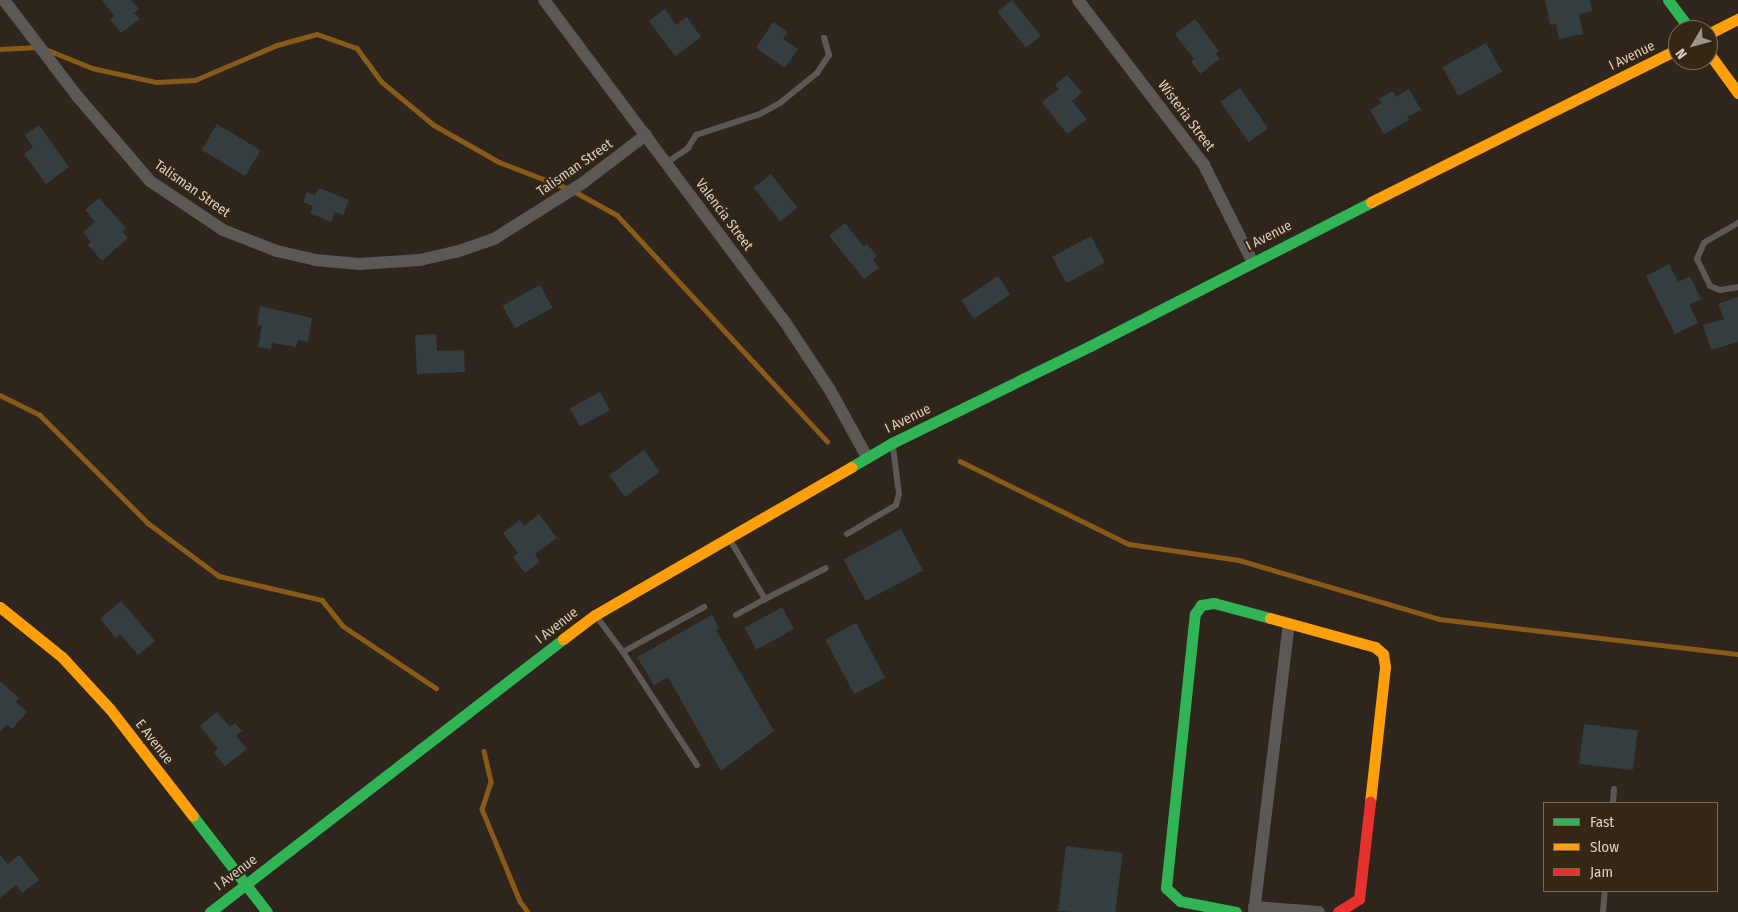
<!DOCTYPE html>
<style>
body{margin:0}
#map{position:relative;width:1738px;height:912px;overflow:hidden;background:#2e251c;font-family:"Fira Sans Condensed",sans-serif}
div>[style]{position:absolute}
.stream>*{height:4.5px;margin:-2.25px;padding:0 2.25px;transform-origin:2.25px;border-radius:2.25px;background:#8a5a19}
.building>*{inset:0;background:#343e40;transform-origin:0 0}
.lane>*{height:6px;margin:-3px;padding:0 3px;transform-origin:3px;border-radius:3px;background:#5c5855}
.street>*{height:12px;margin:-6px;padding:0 6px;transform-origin:6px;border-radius:6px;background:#5c5855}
.fast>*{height:11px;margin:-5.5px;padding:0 5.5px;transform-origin:5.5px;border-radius:5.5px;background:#30b455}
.slow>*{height:11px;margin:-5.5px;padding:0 5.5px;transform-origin:5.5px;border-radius:5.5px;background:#ff9f0a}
.jam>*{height:11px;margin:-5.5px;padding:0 5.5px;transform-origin:5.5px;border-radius:5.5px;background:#e5322d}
span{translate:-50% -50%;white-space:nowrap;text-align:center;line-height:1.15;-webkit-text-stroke:4px #362614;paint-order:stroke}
.street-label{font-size:14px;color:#dacfc4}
.legend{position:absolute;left:1543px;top:802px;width:175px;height:90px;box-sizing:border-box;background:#362614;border:1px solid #786a5a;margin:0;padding:6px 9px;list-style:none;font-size:15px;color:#dacfc4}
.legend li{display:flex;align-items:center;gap:10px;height:25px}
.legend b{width:25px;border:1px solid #786a5a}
.north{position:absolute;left:1668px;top:20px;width:50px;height:50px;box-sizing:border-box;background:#362614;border:1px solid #786a5a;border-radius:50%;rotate:233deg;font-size:14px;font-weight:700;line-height:20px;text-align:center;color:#dacfc4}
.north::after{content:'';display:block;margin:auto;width:18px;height:22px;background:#9e9489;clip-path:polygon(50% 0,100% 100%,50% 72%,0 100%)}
</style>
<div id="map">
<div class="stream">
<div style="left:0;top:49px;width:38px;rotate:-3deg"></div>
<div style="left:48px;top:50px;width:48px;rotate:22.2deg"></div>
<div style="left:92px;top:68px;width:66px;rotate:12.3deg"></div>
<div style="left:156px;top:82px;width:39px;rotate:-3deg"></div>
<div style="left:195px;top:80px;width:89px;rotate:-23.1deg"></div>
<div style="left:277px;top:45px;width:41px;rotate:-15.4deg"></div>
<div style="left:317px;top:34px;width:42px;rotate:19.3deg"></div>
<div style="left:357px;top:48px;width:42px;rotate:53.7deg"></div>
<div style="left:382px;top:82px;width:67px;rotate:39.6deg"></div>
<div style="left:434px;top:125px;width:75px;rotate:29.6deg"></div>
<div style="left:499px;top:162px;width:78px;rotate:21deg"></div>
<div style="left:572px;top:190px;width:51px;rotate:29.1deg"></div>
<div style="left:617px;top:215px;width:309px;rotate:47.1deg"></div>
<div style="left:0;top:395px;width:45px;rotate:26.6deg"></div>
<div style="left:40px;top:415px;width:153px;rotate:45deg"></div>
<div style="left:148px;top:523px;width:89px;rotate:36.7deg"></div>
<div style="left:219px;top:576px;width:106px;rotate:13.1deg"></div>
<div style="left:322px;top:600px;width:33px;rotate:51deg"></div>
<div style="left:343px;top:626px;width:112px;rotate:33.7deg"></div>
<div style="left:960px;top:461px;width:188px;rotate:26.2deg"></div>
<div style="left:1129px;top:544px;width:111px;rotate:8.3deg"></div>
<div style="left:1239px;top:560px;width:209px;rotate:16.4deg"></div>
<div style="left:1439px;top:619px;width:301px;rotate:6.7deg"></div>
<div style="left:484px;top:751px;width:32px;rotate:77deg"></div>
<div style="left:491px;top:782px;width:28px;rotate:108deg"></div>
<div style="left:482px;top:809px;width:100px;rotate:67.6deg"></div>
<div style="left:520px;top:901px;width:14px;rotate:54deg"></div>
</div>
<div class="building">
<div style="clip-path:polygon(102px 0,131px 0,139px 9px,134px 13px,140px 19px,121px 33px,110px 19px,114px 16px)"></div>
<div style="left:1012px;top:0;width:46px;height:19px;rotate:51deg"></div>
<div style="clip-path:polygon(1545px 0,1590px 0,1592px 11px,1579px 14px,1583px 34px,1559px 39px,1556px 24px,1550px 25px)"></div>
<div style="clip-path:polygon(665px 9px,676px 25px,687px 17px,701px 37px,675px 56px,649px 21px)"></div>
<div style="clip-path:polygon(1195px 19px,1219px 51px,1216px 54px,1220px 59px,1200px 74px,1191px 62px,1194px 59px,1175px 34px)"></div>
<div style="clip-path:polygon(773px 22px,788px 32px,783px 39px,798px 49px,785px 68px,756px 48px)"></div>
<div style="left:1486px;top:43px;width:33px;height:50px;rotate:61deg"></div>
<div style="clip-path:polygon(1067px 75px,1082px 93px,1072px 101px,1087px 119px,1067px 134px,1042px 102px,1059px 89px,1055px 85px)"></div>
<div style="left:1240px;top:88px;width:49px;height:24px;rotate:55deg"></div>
<div style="clip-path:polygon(1409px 89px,1421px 110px,1407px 117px,1409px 120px,1384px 134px,1370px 110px,1382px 103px,1379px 99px,1393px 91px,1396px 97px)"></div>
<div style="left:217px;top:124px;width:51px;height:30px;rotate:31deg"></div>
<div style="clip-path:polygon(39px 125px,69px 167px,46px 184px,24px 154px,33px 147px,25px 135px)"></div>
<div style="left:771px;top:174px;width:43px;height:22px;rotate:52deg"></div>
<div style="clip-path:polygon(319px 188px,349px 200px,343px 215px,335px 212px,331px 222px,310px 213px,313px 206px,303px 202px,307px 192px,315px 195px)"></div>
<div style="clip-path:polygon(99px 198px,126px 228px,122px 231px,128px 238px,102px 261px,88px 245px,91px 242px,83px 232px,95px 222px,85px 210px)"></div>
<div style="clip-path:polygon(845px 223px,864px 247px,867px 244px,877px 256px,873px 260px,879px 268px,864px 279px,829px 236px)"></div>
<div style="left:1091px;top:236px;width:30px;height:44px;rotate:62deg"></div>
<div style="clip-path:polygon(1669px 264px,1678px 282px,1690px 276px,1701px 299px,1689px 305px,1698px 323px,1675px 334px,1646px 276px)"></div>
<div style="left:998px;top:276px;width:22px;height:44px;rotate:56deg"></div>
<div style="left:540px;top:285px;width:26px;height:43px;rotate:61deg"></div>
<div style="clip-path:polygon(1738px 297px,1738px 342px,1711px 350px,1703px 325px,1724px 319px,1718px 304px)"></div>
<div style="clip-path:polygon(260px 306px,312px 318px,308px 342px,298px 340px,296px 347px,272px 343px,271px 349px,258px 347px,262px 326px,257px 325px)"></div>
<div style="clip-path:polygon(436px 334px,437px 351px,464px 350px,465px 372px,417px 374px,415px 335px)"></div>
<div style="left:600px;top:392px;width:21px;height:34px;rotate:62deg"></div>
<div style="left:644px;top:450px;width:27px;height:43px;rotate:54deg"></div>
<div style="clip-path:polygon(539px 514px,557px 538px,535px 554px,540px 562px,525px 573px,513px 557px,518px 553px,503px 533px,520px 520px,524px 526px)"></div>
<div style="left:901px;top:529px;width:47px;height:65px;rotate:62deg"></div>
<div style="clip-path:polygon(121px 601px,155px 641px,138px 655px,120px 634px,116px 638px,100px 619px)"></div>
<div style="left:782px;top:607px;width:25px;height:43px;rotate:61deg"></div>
<div style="clip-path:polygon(712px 615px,719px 628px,716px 630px,774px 731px,721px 771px,668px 677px,654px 685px,637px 657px)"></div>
<div style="left:856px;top:623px;width:62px;height:35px;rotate:62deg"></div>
<div style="clip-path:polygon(0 681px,19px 698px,16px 702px,27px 712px,12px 729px,7px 724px,0 732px)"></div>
<div style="clip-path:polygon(217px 712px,230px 727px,235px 723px,242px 731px,236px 736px,247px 749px,225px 766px,214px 753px,218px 749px,200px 726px)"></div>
<div style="left:1584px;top:724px;width:54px;height:40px;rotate:7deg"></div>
<div style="left:1066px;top:846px;width:57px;height:65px;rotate:7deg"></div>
<div style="clip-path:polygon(0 855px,8px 864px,19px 855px,39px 880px,22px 893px,16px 885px,0 898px)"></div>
</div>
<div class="lane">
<div style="left:666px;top:163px;width:27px;rotate:-34deg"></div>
<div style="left:688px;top:148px;width:15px;rotate:-58deg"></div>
<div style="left:696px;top:135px;width:67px;rotate:-18.2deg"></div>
<div style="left:760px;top:114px;width:23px;rotate:-29deg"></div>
<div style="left:780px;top:103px;width:48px;rotate:-39deg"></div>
<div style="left:817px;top:73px;width:22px;rotate:-56deg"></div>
<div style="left:829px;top:55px;width:18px;rotate:-106deg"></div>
<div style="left:1738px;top:223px;width:39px;rotate:150deg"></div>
<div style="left:1704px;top:243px;width:17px;rotate:114deg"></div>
<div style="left:1697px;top:259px;width:30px;rotate:64deg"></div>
<div style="left:1710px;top:286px;width:11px;rotate:22deg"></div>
<div style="left:1720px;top:290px;width:18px;rotate:-9deg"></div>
<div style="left:847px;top:534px;width:57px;rotate:-30.6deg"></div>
<div style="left:896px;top:505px;width:11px;rotate:-75deg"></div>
<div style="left:899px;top:494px;width:47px;rotate:-97.3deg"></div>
<div style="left:730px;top:540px;width:69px;rotate:59.3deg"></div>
<div style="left:765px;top:599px;width:68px;rotate:-26.9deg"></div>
<div style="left:736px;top:615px;width:33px;rotate:-29deg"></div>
<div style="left:596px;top:616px;width:45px;rotate:53.1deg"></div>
<div style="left:623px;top:652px;width:93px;rotate:-29.1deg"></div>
<div style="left:623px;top:652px;width:135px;rotate:56.8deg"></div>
<div style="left:1613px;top:803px;width:14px;rotate:-86deg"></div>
<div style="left:1603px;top:912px;width:21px;rotate:-85deg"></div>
</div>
<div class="street">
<div style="left:4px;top:0;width:122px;rotate:52.7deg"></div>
<div style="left:78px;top:97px;width:111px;rotate:49.4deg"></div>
<div style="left:150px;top:181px;width:88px;rotate:33.9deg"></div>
<div style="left:223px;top:230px;width:58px;rotate:21.3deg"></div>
<div style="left:277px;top:251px;width:39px;rotate:13deg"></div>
<div style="left:315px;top:260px;width:44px;rotate:5.2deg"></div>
<div style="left:359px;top:264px;width:61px;rotate:-3.8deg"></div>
<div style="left:420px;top:260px;width:37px;rotate:-13deg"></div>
<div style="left:456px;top:252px;width:40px;rotate:-18.9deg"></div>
<div style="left:494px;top:239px;width:107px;rotate:-32.3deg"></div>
<div style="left:584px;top:182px;width:78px;rotate:-37.2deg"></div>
<div style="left:544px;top:0;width:402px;rotate:53.2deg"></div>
<div style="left:785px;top:322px;width:82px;rotate:56.5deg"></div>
<div style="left:830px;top:390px;width:77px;rotate:61.1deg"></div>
<div style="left:1078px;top:0;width:208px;rotate:52.6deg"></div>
<div style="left:1204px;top:165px;width:107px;rotate:63.4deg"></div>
<div style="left:1254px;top:907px;width:65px;rotate:4.4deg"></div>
<div style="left:1254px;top:912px;width:290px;rotate:-83.1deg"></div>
</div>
<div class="fast">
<div style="left:1668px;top:0;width:38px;rotate:53deg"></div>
<div style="left:851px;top:467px;width:48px;rotate:-30.3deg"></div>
<div style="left:892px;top:443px;width:220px;rotate:-26.1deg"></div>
<div style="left:1090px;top:346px;width:316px;rotate:-27.1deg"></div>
<div style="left:193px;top:816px;width:121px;rotate:52.4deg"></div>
<div style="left:210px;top:912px;width:446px;rotate:-37.7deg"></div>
<div style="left:1236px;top:912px;width:57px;rotate:-168.9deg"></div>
<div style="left:1180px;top:901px;width:19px;rotate:-137deg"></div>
<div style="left:1166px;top:888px;width:276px;rotate:-84deg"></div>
<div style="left:1195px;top:614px;width:11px;rotate:-56deg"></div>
<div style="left:1201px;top:605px;width:13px;rotate:-9deg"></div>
<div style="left:1214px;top:603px;width:58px;rotate:15deg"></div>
</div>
<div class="slow">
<div style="left:1708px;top:34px;width:34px;rotate:-27deg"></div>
<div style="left:1708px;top:52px;width:51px;rotate:53.8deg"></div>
<div style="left:1371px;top:202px;width:343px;rotate:-26.5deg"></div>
<div style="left:0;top:607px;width:80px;rotate:38.9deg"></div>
<div style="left:62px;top:657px;width:71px;rotate:47.3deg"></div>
<div style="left:110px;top:709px;width:135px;rotate:52.2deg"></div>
<div style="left:1270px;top:618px;width:109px;rotate:15.4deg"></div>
<div style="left:1375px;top:647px;width:11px;rotate:41deg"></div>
<div style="left:1383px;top:654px;width:13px;rotate:81deg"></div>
<div style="left:1385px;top:667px;width:136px;rotate:96.3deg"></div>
<div style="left:563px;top:639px;width:40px;rotate:-37deg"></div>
<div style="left:595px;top:615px;width:296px;rotate:-30deg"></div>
</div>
<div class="jam">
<div style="left:1338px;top:912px;width:25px;rotate:-32deg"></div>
<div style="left:1359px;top:899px;width:98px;rotate:-83.5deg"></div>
</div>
<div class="street-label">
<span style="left:1632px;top:56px;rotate:-26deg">I Avenue</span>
<span style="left:1186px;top:116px;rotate:53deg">Wisteria Street</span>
<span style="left:575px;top:168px;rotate:-35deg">Talisman Street</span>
<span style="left:192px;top:189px;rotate:35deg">Talisman Street</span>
<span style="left:724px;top:215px;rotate:53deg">Valencia Street</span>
<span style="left:1269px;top:236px;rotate:-27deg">I Avenue</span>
<span style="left:908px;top:419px;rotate:-26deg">I Avenue</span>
<span style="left:557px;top:626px;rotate:-38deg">I Avenue</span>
<span style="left:154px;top:742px;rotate:52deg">E Avenue</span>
<span style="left:236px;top:873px;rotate:-37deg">I Avenue</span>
</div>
<ul class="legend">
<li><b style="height:6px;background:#30b455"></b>Fast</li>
<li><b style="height:6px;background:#ff9f0a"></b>Slow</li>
<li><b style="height:6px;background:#e5322d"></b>Jam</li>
</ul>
<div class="north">N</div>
</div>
